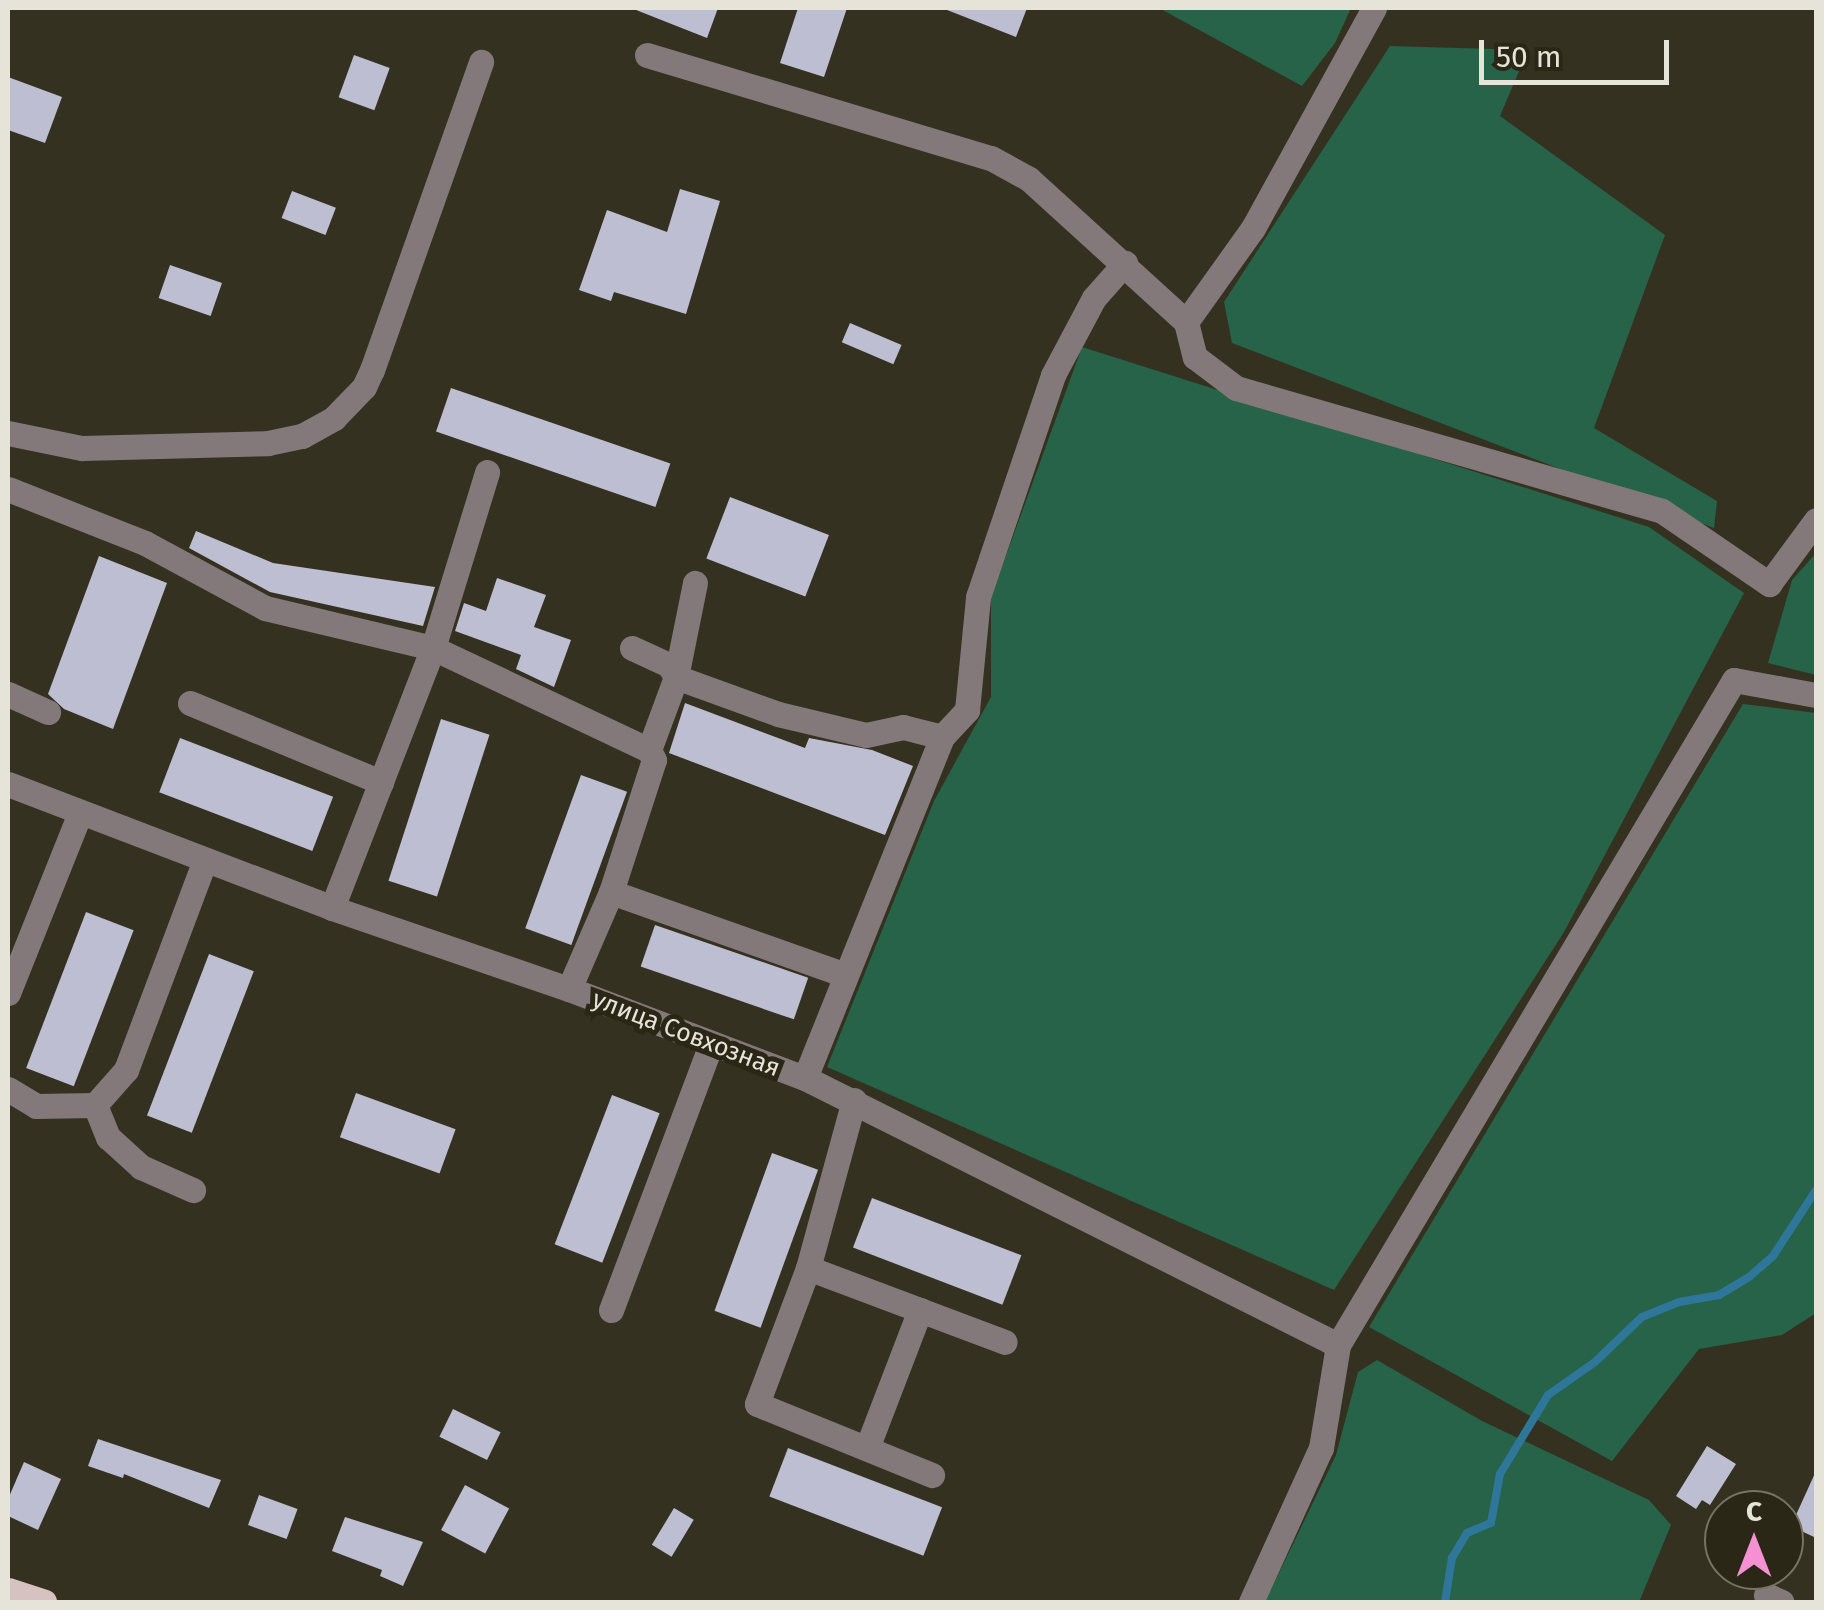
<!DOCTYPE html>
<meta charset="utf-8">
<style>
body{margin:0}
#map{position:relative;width:1824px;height:1610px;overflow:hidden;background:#353120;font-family:"Fira Sans",sans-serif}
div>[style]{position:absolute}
.green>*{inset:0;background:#266348}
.stream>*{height:8px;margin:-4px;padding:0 4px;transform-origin:4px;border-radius:4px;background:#2f779a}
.building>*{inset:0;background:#bebed2;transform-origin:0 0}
.minor>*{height:25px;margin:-12.5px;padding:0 12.5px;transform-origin:12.5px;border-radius:12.5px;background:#84797a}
.major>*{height:25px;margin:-12.5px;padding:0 12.5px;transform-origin:12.5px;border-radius:12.5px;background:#d7c2c2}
span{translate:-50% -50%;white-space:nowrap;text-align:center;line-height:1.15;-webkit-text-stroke:10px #2b2717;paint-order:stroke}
.street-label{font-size:25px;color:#e6e4d9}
.frame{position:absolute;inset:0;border:10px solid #e6e4d9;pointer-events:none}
.north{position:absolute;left:1704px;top:1490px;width:100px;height:100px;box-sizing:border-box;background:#2b2717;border:2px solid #767365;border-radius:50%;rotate:0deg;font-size:28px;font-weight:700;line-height:40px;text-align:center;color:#e6e4d9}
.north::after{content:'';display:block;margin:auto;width:35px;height:45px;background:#f591d2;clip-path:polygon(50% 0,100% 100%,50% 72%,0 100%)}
.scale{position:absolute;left:1479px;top:40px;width:190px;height:45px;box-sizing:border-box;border:5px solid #e6e4d9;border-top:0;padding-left:12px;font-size:30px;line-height:35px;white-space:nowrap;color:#e6e4d9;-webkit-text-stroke:8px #2b2717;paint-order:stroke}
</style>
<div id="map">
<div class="green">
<div style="clip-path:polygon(1159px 8px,1351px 8px,1335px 43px,1302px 86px)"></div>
<div style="clip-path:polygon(1390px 46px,1528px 50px,1500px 116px,1665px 235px,1594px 428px,1717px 501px,1714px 528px,1232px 343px,1224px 302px)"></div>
<div style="clip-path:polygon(1082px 347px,1649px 527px,1744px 593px,1564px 932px,1334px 1290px,827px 1067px,934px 801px,991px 697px,991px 597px)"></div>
<div style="clip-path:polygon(1816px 553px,1816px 675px,1768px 663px,1792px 580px)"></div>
<div style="clip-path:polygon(1743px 704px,1816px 713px,1816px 1313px,1782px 1335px,1699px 1349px,1612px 1461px,1369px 1327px)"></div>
<div style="clip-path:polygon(1377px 1360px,1482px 1421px,1649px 1500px,1671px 1525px,1639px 1602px,1265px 1602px,1336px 1455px,1358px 1372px)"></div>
</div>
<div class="stream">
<div style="left:1445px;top:1602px;width:45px;rotate:-81deg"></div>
<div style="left:1452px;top:1558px;width:29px;rotate:-59deg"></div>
<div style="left:1467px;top:1533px;width:26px;rotate:-23deg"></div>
<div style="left:1491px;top:1523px;width:50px;rotate:-79.6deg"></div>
<div style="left:1500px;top:1474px;width:92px;rotate:-58.7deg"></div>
<div style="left:1548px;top:1395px;width:57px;rotate:-35.1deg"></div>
<div style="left:1595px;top:1362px;width:65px;rotate:-43.8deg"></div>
<div style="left:1642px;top:1317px;width:40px;rotate:-22deg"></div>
<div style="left:1679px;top:1302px;width:41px;rotate:-9.9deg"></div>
<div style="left:1719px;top:1295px;width:35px;rotate:-31deg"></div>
<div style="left:1749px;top:1277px;width:32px;rotate:-41deg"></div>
<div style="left:1773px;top:1256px;width:79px;rotate:-56.9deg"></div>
</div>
<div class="building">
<div style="clip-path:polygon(631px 8px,718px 8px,707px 38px)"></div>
<div style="clip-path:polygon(798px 8px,847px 8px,824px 77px,780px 63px)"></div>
<div style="clip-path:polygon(942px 8px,1027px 8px,1016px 37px)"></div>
<div style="left:354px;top:55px;width:38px;height:45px;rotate:20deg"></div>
<div style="clip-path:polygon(8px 77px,62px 97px,45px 143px,8px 130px)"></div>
<div style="clip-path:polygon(680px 189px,720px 201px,686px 314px,614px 292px,611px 301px,579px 290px,607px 210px,667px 232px)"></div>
<div style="left:292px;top:191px;width:47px;height:29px;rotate:21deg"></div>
<div style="left:170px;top:265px;width:55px;height:35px;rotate:19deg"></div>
<div style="left:850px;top:323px;width:56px;height:21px;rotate:23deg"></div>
<div style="left:451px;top:388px;width:232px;height:46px;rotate:19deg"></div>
<div style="left:730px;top:497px;width:106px;height:66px;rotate:21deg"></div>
<div style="clip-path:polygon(196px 531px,273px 563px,435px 587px,423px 626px,270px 592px,189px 548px)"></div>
<div style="clip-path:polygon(99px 556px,167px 583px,113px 729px,64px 709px,48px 694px)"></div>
<div style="clip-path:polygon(497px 578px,546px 595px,534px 627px,571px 640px,554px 687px,516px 669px,521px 655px,455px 631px,464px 603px,486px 611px)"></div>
<div style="clip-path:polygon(685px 703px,805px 748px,809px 738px,872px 750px,913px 766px,885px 835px,669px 753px)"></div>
<div style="left:441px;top:719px;width:51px;height:170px;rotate:18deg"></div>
<div style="left:180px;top:738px;width:164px;height:58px;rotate:21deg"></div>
<div style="left:581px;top:775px;width:49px;height:163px;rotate:20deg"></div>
<div style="left:86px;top:912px;width:51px;height:167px;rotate:21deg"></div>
<div style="left:655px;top:925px;width:162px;height:44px;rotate:19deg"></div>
<div style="left:209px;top:954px;width:48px;height:173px;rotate:21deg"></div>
<div style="left:356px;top:1093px;width:106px;height:47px;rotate:20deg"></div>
<div style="left:612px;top:1095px;width:51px;height:160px;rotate:21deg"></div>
<div style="left:772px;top:1153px;width:49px;height:168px;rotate:20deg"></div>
<div style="left:872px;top:1198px;width:160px;height:53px;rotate:21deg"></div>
<div style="left:453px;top:1409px;width:53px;height:31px;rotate:26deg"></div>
<div style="clip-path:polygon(98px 1439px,221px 1480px,209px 1508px,124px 1474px,123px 1478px,88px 1466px)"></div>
<div style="clip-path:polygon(1707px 1446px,1736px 1464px,1710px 1505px,1702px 1500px,1696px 1509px,1676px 1496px)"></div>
<div style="left:788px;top:1448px;width:165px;height:52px;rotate:21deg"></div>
<div style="clip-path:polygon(24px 1462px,61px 1479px,38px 1530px,8px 1516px,8px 1499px)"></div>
<div style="clip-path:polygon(1816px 1471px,1816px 1538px,1791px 1526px)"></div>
<div style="left:465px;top:1485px;width:50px;height:51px;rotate:28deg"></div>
<div style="left:259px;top:1495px;width:41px;height:32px;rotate:20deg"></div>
<div style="left:674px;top:1508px;width:23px;height:43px;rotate:31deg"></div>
<div style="clip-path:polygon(345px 1517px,423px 1542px,403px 1586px,380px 1576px,382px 1570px,332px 1551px)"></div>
</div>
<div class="minor">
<div style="left:1374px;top:8px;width:251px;rotate:118.8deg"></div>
<div style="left:1253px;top:228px;width:115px;rotate:125.5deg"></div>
<div style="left:1186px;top:322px;width:36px;rotate:76deg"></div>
<div style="left:1195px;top:357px;width:51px;rotate:37.1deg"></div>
<div style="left:1236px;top:388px;width:443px;rotate:16.1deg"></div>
<div style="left:1662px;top:511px;width:130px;rotate:34.3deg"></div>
<div style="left:1769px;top:584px;width:79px;rotate:-53.7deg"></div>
<div style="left:647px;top:55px;width:359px;rotate:16.7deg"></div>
<div style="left:991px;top:158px;width:43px;rotate:28.9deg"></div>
<div style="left:1029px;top:179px;width:212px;rotate:42.3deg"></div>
<div style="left:8px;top:433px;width:76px;rotate:11.5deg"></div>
<div style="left:82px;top:448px;width:186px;rotate:-1.5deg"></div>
<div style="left:268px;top:443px;width:35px;rotate:-12deg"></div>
<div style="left:302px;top:436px;width:37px;rotate:-29deg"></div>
<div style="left:334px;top:418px;width:43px;rotate:-45.9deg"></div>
<div style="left:364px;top:387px;width:19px;rotate:-65deg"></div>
<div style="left:372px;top:370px;width:327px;rotate:-70.5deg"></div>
<div style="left:8px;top:489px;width:147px;rotate:21.5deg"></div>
<div style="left:145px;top:543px;width:136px;rotate:28.4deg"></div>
<div style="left:265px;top:608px;width:173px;rotate:13.4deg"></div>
<div style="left:433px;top:648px;width:239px;rotate:25.3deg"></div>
<div style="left:649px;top:750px;width:78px;rotate:-69.7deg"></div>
<div style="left:676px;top:677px;width:109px;rotate:19.9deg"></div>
<div style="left:778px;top:714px;width:90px;rotate:13.4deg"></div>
<div style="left:866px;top:735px;width:38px;rotate:-12deg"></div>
<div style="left:903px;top:727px;width:40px;rotate:14.4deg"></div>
<div style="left:942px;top:737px;width:367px;rotate:111.9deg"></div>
<div style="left:632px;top:648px;width:41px;rotate:24.7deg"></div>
<div style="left:669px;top:665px;width:14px;rotate:60deg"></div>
<div style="left:676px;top:677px;width:96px;rotate:-78.6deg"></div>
<div style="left:8px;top:694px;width:44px;rotate:24.2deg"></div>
<div style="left:190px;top:703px;width:207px;rotate:22.5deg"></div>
<div style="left:942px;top:737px;width:37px;rotate:-47deg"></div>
<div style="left:967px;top:710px;width:114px;rotate:-84.4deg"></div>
<div style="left:978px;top:597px;width:234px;rotate:-71.3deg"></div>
<div style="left:1053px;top:375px;width:87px;rotate:-62deg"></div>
<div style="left:1094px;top:298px;width:47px;rotate:-48.5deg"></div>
<div style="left:8px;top:784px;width:347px;rotate:20.9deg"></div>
<div style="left:332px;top:908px;width:250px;rotate:18.9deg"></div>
<div style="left:569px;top:989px;width:252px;rotate:20.7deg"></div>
<div style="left:805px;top:1078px;width:596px;rotate:26.61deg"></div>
<div style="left:611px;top:892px;width:249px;rotate:19.5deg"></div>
<div style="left:332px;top:908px;width:279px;rotate:-68.8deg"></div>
<div style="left:433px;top:648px;width:184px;rotate:-72.9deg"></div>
<div style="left:569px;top:989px;width:106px;rotate:-66.6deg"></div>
<div style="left:611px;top:892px;width:139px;rotate:-72deg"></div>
<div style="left:654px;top:760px;width:11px;rotate:-117deg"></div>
<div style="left:8px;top:993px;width:194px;rotate:-68.2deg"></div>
<div style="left:8px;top:1089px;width:33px;rotate:31deg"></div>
<div style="left:36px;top:1106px;width:59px;rotate:-1deg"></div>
<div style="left:95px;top:1105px;width:47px;rotate:-48.5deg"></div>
<div style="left:126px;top:1070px;width:224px;rotate:-69.4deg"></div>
<div style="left:854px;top:1100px;width:174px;rotate:105.3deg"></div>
<div style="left:808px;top:1268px;width:145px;rotate:110.6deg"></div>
<div style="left:757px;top:1404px;width:189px;rotate:22.1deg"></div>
<div style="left:95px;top:1105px;width:35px;rotate:68deg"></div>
<div style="left:108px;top:1137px;width:45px;rotate:42.3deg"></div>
<div style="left:141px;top:1167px;width:57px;rotate:23.9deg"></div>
<div style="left:808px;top:1268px;width:210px;rotate:20.6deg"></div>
<div style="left:611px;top:1310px;width:282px;rotate:-69.4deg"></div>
<div style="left:867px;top:1448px;width:148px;rotate:-69deg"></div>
<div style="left:1766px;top:1595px;width:17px;rotate:24deg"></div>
<div style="left:1251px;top:1602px;width:169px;rotate:-65.6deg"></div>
<div style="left:1321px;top:1448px;width:104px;rotate:-80.6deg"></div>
<div style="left:1338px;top:1345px;width:774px;rotate:-59.23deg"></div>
<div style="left:1734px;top:680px;width:83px;rotate:10.4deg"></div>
</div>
<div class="major">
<div style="left:8px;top:1590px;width:38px;rotate:18deg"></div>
</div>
<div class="street-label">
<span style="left:686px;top:1034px;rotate:21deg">улица Совхозная</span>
</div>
<div class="frame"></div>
<div class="north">С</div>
<div class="scale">50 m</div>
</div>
